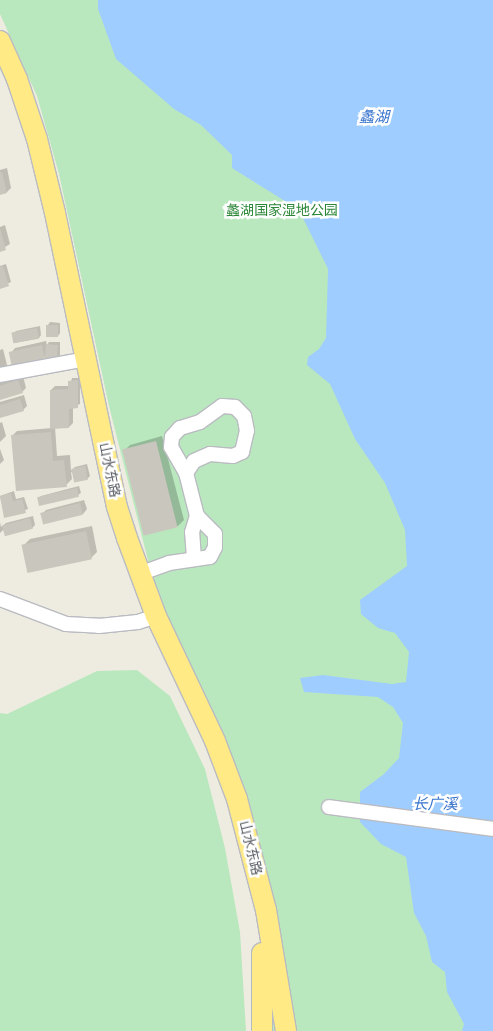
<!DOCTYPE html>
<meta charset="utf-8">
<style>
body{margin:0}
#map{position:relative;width:493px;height:1031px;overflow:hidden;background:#eeece0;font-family:Rubik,"Noto Sans SC",sans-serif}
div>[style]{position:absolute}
.green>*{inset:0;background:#bae8be}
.water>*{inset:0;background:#9fcdff}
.shadow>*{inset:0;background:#0003}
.building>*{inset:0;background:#c9c6bd;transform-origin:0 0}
.roads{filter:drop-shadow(1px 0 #b9bbc1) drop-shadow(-1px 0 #b9bbc1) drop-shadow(0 1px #b9bbc1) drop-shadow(0 -1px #b9bbc1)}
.minor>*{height:14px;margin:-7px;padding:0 7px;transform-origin:7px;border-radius:7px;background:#fff}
.highway>*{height:20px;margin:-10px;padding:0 10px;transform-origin:10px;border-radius:10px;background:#ffea86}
span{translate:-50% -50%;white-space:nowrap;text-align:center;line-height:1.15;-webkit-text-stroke:5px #fff;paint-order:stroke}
.park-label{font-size:14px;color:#2d8738}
.street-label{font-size:14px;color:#595d63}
.water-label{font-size:15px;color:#3774cd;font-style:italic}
</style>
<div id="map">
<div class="green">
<div style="clip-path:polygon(0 0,493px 0,493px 1031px,271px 1031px,273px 900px,235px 765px,158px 600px,109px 406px,59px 174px,37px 96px,0 14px)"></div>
<div style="clip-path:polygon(137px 670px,170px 696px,205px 769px,225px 848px,240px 932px,246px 1031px,0 1031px,0 713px,7px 714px,97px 671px)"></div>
</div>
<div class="water">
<div style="clip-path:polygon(98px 0,493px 0,493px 1031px,462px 1031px,464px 1024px,447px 992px,445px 972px,432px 962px,426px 936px,414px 913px,406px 857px,381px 844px,360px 822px,360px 792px,384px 774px,399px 758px,403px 723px,393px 707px,378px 697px,304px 692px,300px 678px,323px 675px,392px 684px,406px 682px,409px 652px,395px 633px,378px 628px,361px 614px,360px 600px,407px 566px,405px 530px,385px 483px,355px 439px,330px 384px,307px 365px,308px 357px,319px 349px,326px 338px,328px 269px,299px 210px,232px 168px,232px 155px,201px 125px,174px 109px,116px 59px,98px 9px)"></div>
</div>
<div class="shadow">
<div style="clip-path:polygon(7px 168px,11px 188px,7px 192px,0 194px,0 170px)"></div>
<div style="clip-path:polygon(5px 225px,10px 244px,0 250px,0 227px)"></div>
<div style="clip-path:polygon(6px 264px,11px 282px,0 287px,0 266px)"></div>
<div style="clip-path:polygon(50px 322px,60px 323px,60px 333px,58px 336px,48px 325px)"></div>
<div style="clip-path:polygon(40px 326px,41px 335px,39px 338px,15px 343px,13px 334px,16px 331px)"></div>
<div style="clip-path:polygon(46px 341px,47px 345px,49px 342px,60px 342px,60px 355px,57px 358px,11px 353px,15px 348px)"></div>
<div style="clip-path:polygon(3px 349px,7px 365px,0 369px,0 350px)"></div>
<div style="clip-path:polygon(23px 376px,26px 388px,22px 392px,0 399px,0 383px)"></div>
<div style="clip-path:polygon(72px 378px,80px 378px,80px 404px,73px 407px,73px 423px,69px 427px,55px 427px,57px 456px,70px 455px,71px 471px,75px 467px,87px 464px,90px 476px,87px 479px,71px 472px,72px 479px,66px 485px,13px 435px,17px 431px,52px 428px,51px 390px,55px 386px,70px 386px)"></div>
<div style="clip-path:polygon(24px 395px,27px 406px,23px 410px,0 417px,0 402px)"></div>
<div style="clip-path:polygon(2px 422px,6px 436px,0 442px,0 423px)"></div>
<div style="clip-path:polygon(162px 436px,184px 520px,178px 526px,146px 534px,124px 451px,130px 445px)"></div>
<div style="clip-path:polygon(0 449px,4px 460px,0 464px)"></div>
<div style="clip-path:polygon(79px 486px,81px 493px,78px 495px,39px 499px,41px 496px)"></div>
<div style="clip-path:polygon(14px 491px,16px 499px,24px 497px,28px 509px,5px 517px,0 496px)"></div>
<div style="clip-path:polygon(84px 500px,87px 509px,83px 514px,42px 514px,46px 510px)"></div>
<div style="clip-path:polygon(33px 516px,35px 525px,32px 528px,4px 529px,0 533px,0 522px,1px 527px,6px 523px)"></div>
<div style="clip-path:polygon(92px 526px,97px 552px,91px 558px,24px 545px,30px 539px)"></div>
</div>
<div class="building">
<div style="clip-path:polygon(0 172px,2px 172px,7px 193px,0 195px)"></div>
<div style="clip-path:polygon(0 228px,6px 250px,0 252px)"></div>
<div style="clip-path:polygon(3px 266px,9px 286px,0 289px,0 267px)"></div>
<div style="left:46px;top:325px;width:12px;height:12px"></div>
<div style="left:37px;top:328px;width:11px;height:26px;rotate:80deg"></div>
<div style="left:46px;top:344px;width:12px;height:15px;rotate:5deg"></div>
<div style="left:42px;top:345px;width:14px;height:34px;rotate:78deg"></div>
<div style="clip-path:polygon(18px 380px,23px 393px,0 400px,0 386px)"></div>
<div style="clip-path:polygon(78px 380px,78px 408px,69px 409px,69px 428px,50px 429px,50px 390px,68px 389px,68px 381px)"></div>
<div style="clip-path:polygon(20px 399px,24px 411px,0 418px,0 405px)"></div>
<div style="clip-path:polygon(51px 432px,53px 461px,64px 460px,67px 487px,16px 491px,11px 435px)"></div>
<div style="left:156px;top:441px;width:89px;height:35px;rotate:76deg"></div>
<div style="left:85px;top:466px;width:14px;height:14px;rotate:78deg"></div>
<div style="left:77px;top:488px;width:9px;height:41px;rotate:77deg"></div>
<div style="clip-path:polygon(11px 493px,13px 501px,22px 499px,26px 513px,4px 518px,0 496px)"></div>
<div style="left:80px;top:503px;width:12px;height:41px;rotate:76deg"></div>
<div style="left:30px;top:518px;width:11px;height:29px;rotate:75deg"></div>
<div style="left:86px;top:531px;width:29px;height:66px;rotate:78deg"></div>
</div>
<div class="roads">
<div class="minor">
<div style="left:0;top:375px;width:87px;rotate:-10.5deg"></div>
<div style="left:194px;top:559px;width:27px;rotate:-94deg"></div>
<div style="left:192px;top:532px;width:17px;rotate:-73deg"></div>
<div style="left:139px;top:574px;width:32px;rotate:-20deg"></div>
<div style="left:169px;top:563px;width:41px;rotate:-8.3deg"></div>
<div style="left:210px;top:557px;width:11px;rotate:-63deg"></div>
<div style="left:215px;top:547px;width:13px;rotate:-90deg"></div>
<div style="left:215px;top:534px;width:25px;rotate:-135deg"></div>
<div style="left:197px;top:516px;width:44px;rotate:-104.3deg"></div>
<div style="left:186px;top:473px;width:14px;rotate:-56deg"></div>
<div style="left:194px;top:461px;width:17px;rotate:-24deg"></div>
<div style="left:210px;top:454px;width:23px;rotate:5deg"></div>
<div style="left:233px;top:456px;width:10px;rotate:-24deg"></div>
<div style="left:242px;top:452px;width:22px;rotate:-77deg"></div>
<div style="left:247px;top:431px;width:15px;rotate:-101deg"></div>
<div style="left:244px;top:416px;width:13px;rotate:-135deg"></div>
<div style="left:235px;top:407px;width:13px;rotate:-176deg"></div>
<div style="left:222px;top:406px;width:27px;rotate:144deg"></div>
<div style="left:200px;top:422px;width:21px;rotate:163deg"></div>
<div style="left:180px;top:428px;width:12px;rotate:132deg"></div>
<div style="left:172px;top:437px;width:10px;rotate:96deg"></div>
<div style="left:171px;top:447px;width:30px;rotate:60deg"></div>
<div style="left:0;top:599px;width:71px;rotate:20.7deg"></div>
<div style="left:66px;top:624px;width:33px;rotate:3deg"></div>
<div style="left:99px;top:626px;width:39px;rotate:-6deg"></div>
<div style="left:138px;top:622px;width:19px;rotate:-18deg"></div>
<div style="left:329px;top:807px;width:165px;rotate:7.6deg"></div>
</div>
<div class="highway">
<div style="left:0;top:41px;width:42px;rotate:65.9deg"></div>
<div style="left:17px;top:79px;width:63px;rotate:71.6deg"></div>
<div style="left:37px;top:139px;width:76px;rotate:76.3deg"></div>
<div style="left:55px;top:213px;width:300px;rotate:78.1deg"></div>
<div style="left:117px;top:507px;width:33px;rotate:72deg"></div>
<div style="left:127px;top:538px;width:83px;rotate:69.6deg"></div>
<div style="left:156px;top:616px;width:138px;rotate:64.7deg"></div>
<div style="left:215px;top:741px;width:62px;rotate:69.2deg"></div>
<div style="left:237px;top:799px;width:115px;rotate:75.4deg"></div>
<div style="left:266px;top:910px;width:123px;rotate:80.6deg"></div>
<div style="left:262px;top:953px;width:78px;rotate:90deg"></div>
</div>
</div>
<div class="park-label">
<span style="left:282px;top:211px">蠡湖国家湿地公园</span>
</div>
<div class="street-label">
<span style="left:109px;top:470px;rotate:78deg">山水东路</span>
<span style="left:250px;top:848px;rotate:76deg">山水东路</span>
</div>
<div class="water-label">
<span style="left:374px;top:118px">蠡湖</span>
<span style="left:435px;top:805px">长广溪</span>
</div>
</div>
